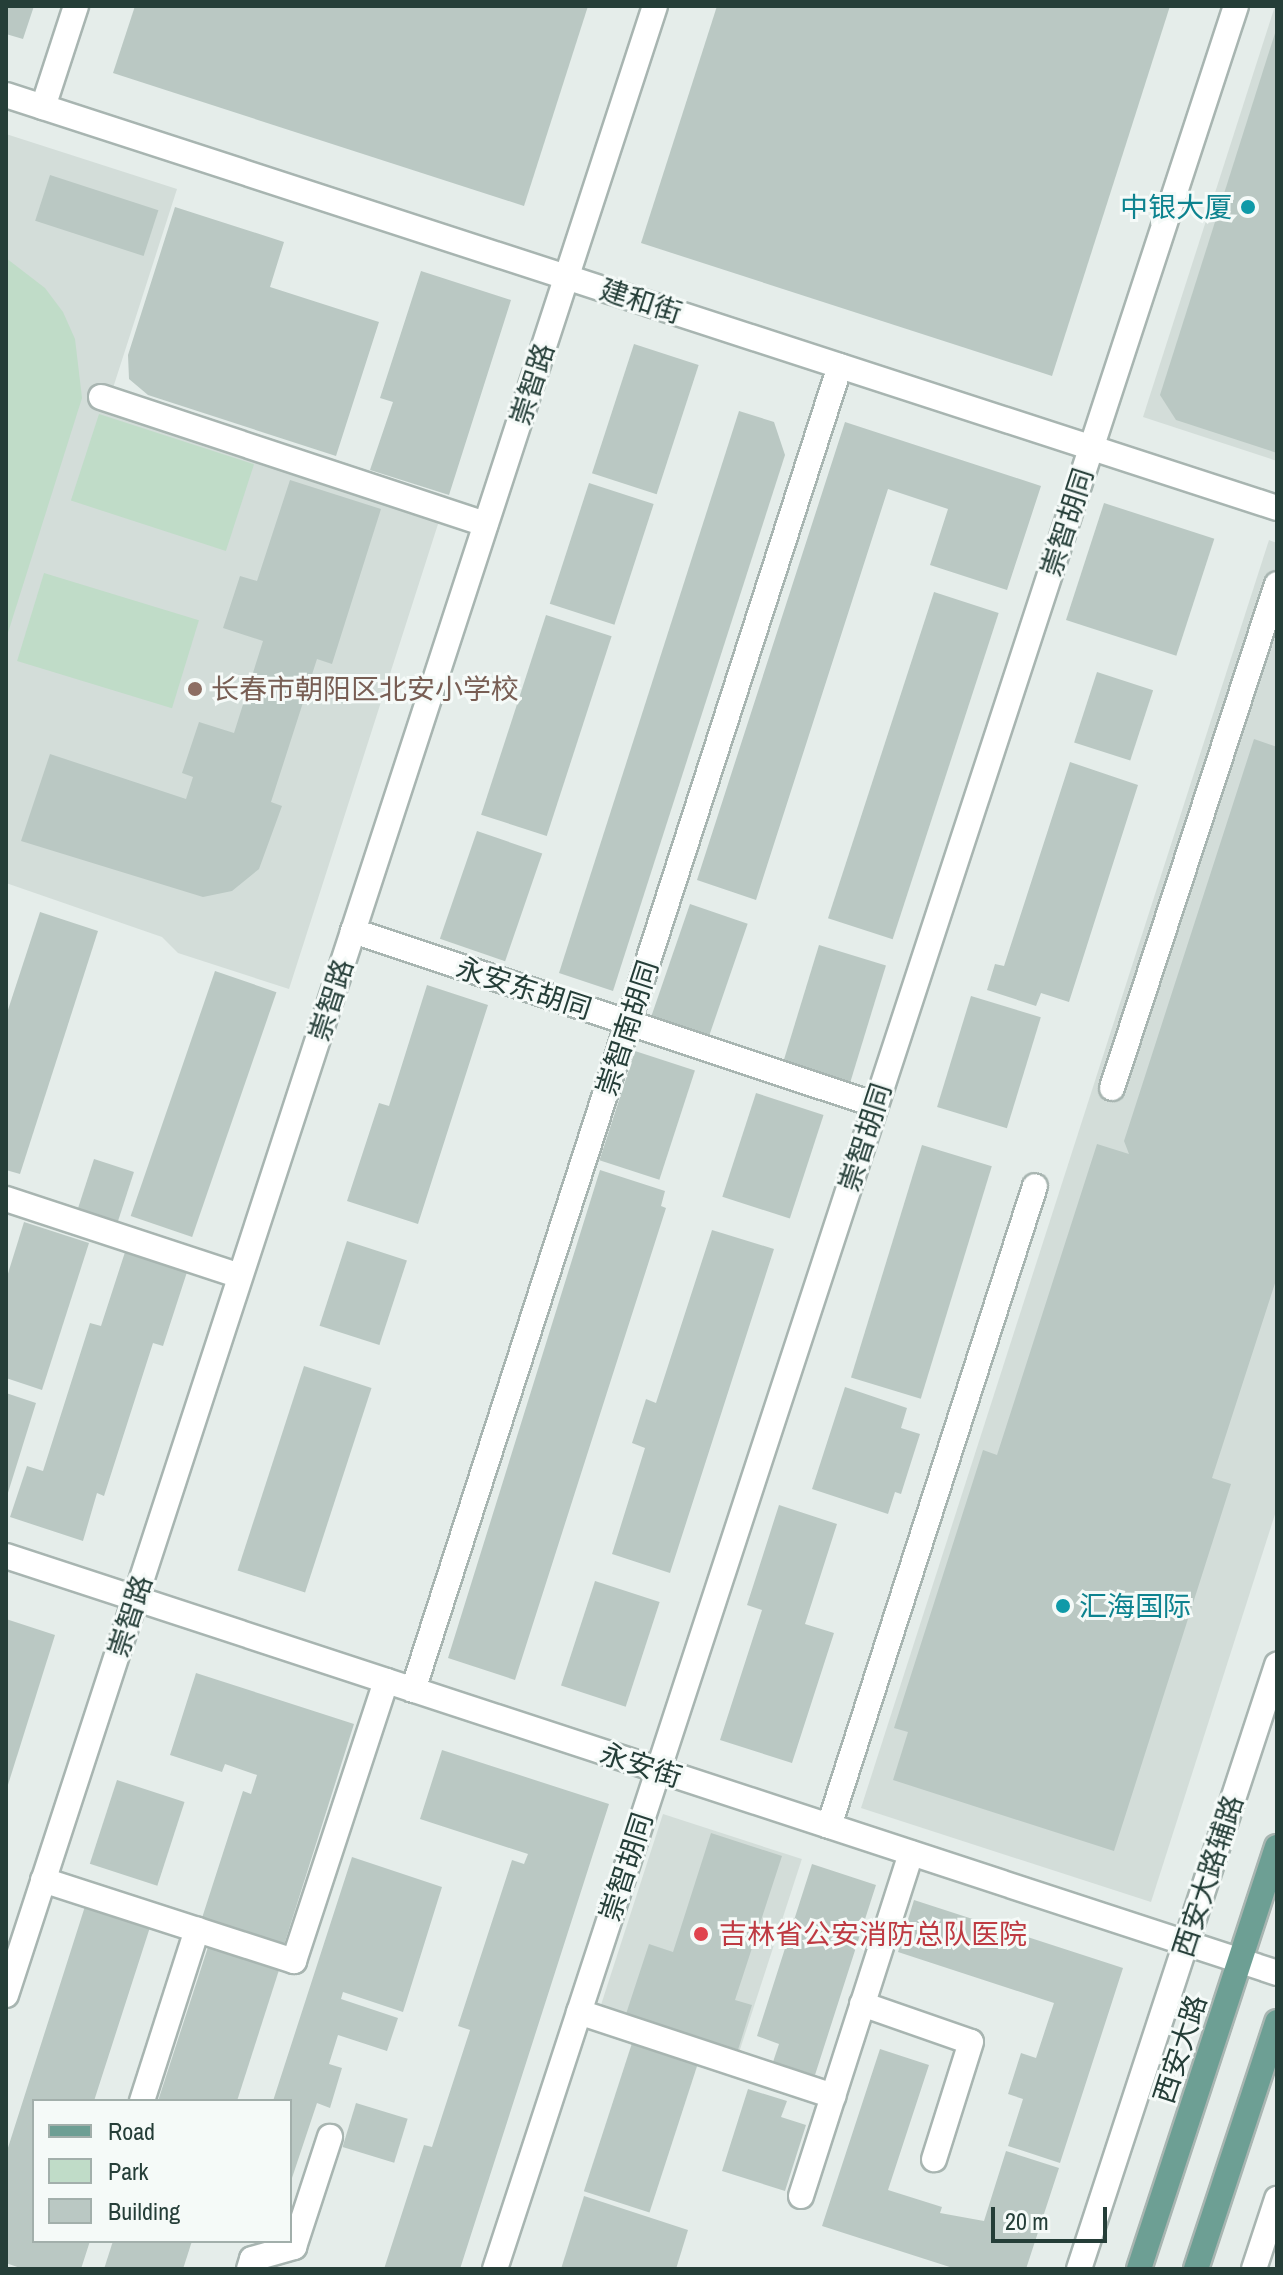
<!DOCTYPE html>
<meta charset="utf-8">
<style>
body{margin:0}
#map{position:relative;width:1283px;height:2275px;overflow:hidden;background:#e5edea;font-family:"Archivo Narrow","Noto Sans SC",sans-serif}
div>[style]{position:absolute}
.built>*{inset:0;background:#d3ddd9;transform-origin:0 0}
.green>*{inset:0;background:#c0dcc8;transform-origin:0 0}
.building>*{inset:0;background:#bac8c3;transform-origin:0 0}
.roads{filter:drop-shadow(2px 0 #a8b5b1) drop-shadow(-2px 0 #a8b5b1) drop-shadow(0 2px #a8b5b1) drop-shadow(0 -2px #a8b5b1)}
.minor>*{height:24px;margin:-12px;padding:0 12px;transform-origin:12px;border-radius:12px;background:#fff}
.major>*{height:24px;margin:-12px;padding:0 12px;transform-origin:12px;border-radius:12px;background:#6d9f94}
.dots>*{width:22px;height:22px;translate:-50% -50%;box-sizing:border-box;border:4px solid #f5faf8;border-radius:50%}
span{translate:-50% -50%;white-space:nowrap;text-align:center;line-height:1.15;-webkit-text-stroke:6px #f5faf8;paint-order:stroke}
.culture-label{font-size:28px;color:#0d838f}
.right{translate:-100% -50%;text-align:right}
.left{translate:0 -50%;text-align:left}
.street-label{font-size:28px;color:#253e38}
.education-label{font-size:28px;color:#785e54}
.health-label{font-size:28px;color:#be3a42}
.frame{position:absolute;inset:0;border:8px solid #253e38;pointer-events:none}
.legend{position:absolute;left:32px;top:2099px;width:260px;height:144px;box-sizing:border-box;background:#f5faf8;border:2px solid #a2afab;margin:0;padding:10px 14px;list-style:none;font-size:24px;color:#253e38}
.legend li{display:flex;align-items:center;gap:16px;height:40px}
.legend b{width:40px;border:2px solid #a2afab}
.scale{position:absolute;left:991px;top:2207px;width:116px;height:36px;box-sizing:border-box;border:4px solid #253e38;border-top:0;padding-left:10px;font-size:24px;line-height:28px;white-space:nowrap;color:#253e38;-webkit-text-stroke:6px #f5faf8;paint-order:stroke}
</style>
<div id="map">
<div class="built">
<div style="clip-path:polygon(1275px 6px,1277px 6px,1277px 461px,1143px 417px)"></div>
<div style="clip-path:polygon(6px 134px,177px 189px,113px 388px,447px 496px,289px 989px,178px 953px,162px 937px,6px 883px)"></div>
<div style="clip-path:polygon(1269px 540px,1277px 543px,1277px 1508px,1151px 1902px,861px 1808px)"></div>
<div style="left:663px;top:1814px;width:146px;height:206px;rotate:18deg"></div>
</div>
<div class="green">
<div style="clip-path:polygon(6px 258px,45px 288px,63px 312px,75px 339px,82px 398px,6px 639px)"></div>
<div style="left:99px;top:414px;width:163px;height:91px;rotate:18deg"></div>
<div style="left:44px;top:573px;width:162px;height:92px;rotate:17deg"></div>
</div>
<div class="building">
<div style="clip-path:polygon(6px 6px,34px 6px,23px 39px,6px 34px)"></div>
<div style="clip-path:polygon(135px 6px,588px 6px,524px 206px,113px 73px)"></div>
<div style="clip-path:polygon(717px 6px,1170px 6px,1052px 376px,641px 243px)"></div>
<div style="clip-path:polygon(1276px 30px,1277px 30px,1277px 453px,1176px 420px,1160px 395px)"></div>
<div style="left:50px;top:175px;width:114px;height:48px;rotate:18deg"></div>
<div style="clip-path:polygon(175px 207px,284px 242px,270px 287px,379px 322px,336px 456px,148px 395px,129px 379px,128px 355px)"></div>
<div style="clip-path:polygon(421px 271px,511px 300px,449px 495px,370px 470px,393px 402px,380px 398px)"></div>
<div style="left:634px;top:344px;width:68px;height:136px;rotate:18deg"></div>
<div style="clip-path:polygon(739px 411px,774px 422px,785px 455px,613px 991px,559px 973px)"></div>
<div style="clip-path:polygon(845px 422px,1041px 486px,1007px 590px,930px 565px,948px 509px,888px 489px,756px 900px,697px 880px)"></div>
<div style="clip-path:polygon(290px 480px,381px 509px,332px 664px,317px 659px,271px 802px,282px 806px,259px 869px,232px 891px,203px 897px,21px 841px,50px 754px,186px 799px,193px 777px,182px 773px,199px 722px,234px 733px,263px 641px,223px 628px,240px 576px,257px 581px)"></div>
<div style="left:589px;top:483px;width:68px;height:127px;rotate:18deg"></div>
<div style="left:1104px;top:503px;width:116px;height:123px;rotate:18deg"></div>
<div style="left:934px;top:592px;width:68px;height:343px;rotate:18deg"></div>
<div style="left:546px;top:615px;width:69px;height:210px;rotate:18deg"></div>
<div style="left:1097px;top:672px;width:59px;height:74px;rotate:18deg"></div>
<div style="clip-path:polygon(1254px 739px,1277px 747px,1277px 1277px,1212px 1478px,1231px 1484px,1114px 1851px,893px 1780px,908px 1732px,894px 1728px,983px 1450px,997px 1455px,1097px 1144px,1129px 1154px,1124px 1141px)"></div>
<div style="clip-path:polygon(1070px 762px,1138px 785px,1069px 1002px,1041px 993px,1036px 1006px,987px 990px,995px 964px,1004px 966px)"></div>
<div style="left:477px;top:831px;width:69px;height:114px;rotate:19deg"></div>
<div style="left:690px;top:904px;width:61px;height:122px;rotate:19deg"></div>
<div style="clip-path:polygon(40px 912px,98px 931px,20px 1174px,6px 1170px,6px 1016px)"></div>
<div style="left:819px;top:945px;width:70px;height:122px;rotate:17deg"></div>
<div style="left:215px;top:971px;width:65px;height:259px;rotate:19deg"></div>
<div style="clip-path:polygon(427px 985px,488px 1005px,418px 1224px,347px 1201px,379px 1103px,389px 1106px)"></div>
<div style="left:971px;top:996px;width:73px;height:116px;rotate:17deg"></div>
<div style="left:635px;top:1051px;width:63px;height:115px;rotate:18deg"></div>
<div style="left:756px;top:1093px;width:71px;height:109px;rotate:18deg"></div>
<div style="left:922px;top:1145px;width:73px;height:243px;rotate:17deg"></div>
<div style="left:94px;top:1159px;width:42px;height:53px;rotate:18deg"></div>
<div style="clip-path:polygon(600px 1170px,665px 1191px,661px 1206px,666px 1208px,515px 1680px,448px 1658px)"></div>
<div style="clip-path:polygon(24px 1222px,89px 1243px,42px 1390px,6px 1378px,6px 1280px)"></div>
<div style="clip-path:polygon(712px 1230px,774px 1249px,670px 1573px,612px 1554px,645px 1448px,632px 1443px,646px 1399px,656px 1403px)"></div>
<div style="left:347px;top:1241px;width:63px;height:89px;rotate:18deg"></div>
<div style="clip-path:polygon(126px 1249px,188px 1269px,163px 1346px,153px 1343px,104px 1496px,97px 1493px,83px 1541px,10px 1517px,27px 1466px,43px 1471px,90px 1323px,101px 1326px)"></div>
<div style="left:304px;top:1366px;width:71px;height:215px;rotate:18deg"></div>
<div style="clip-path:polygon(845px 1387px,907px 1408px,901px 1428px,920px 1434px,901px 1494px,895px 1492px,888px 1514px,812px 1489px)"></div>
<div style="clip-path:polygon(6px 1393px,36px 1403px,7px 1496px,6px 1496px)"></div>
<div style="clip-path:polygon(779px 1505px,837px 1524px,805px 1624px,834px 1633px,792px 1763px,720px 1740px,762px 1610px,747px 1605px)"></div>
<div style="left:595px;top:1581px;width:68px;height:110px;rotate:18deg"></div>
<div style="clip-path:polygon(6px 1619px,55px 1635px,7px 1788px,6px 1788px)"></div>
<div style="clip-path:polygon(196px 1673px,354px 1724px,284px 1945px,202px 1918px,243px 1791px,251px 1794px,257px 1775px,225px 1764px,222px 1772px,170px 1755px)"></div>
<div style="clip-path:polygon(442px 1750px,609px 1804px,460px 2269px,384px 2269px,424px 2145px,432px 2147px,470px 2030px,458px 2026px,512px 1860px,524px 1864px,528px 1854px,420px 1819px)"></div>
<div style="left:117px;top:1780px;width:71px;height:88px;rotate:18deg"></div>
<div style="clip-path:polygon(711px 1833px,782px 1856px,735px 2000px,752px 2005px,738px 2050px,626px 2014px,649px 1944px,673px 1952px)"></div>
<div style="clip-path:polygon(352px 1857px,442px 1887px,403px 2012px,343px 1992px,341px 1999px,398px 2018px,387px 2051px,338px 2035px,329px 2064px,342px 2068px,330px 2108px,317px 2103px,290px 2184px,290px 2101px,273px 2101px)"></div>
<div style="clip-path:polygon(812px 1864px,876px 1885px,815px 2075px,773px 2062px,779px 2044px,757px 2036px)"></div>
<div style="clip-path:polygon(87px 1900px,152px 1921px,94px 2101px,34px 2101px,34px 2241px,90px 2241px,81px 2269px,23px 2269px,6px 2263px,6px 2154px)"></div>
<div style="clip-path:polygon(914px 1900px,1123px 1968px,1060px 2163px,1008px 2146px,1023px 2099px,1008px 2094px,1021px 2053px,1036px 2058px,1054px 2003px,898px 1952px)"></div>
<div style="clip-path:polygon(208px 1947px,279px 1970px,237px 2101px,158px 2101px)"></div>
<div style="left:633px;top:2040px;width:69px;height:159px;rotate:18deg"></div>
<div style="clip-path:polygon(880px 2049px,929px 2065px,888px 2190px,942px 2207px,940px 2213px,984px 2221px,1006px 2151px,1059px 2168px,1026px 2269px,956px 2269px,822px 2226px)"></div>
<div style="clip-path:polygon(748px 2089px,787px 2101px,781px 2117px,806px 2125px,785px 2191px,722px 2171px)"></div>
<div style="left:356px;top:2103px;width:54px;height:46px;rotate:17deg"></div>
<div style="clip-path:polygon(584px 2196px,688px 2230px,676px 2269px,561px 2269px)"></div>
<div style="clip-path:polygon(113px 2241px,192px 2241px,183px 2269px,104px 2269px)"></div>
</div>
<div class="roads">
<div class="minor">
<div style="left:6px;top:95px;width:1336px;rotate:18deg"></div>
<div style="left:43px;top:107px;width:106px;rotate:-71.9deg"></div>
<div style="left:101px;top:397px;width:405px;rotate:18.3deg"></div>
<div style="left:353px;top:931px;width:551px;rotate:18.4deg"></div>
<div style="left:1112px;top:1088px;width:530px;rotate:-71.87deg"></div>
<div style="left:6px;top:1199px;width:246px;rotate:18.2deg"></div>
<div style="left:6px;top:1556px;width:1338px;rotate:18.16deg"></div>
<div style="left:413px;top:1690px;width:1391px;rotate:-72.13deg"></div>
<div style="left:829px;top:1826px;width:672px;rotate:-72.16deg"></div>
<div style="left:43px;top:1880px;width:264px;rotate:17.9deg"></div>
<div style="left:294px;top:1961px;width:295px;rotate:-71.8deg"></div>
<div style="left:6px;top:1995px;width:2092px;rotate:-71.93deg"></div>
<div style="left:862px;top:2004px;width:115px;rotate:19.2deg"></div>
<div style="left:971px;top:2042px;width:123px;rotate:107.5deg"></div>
<div style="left:579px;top:2012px;width:268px;rotate:18.3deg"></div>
<div style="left:142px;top:2101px;width:180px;rotate:-72.2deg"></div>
<div style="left:801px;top:2196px;width:360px;rotate:-72.2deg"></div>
<div style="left:249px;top:2269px;width:10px;rotate:-73deg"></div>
<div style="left:252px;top:2259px;width:44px;rotate:-15.9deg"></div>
<div style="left:294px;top:2247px;width:116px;rotate:-71.9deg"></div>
<div style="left:495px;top:2269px;width:2381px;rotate:-71.87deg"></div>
<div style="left:1079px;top:2269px;width:636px;rotate:-71.85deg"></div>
<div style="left:1254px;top:2269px;width:74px;rotate:-71.8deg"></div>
</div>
<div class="major">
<div style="left:1139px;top:2269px;width:444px;rotate:-71.9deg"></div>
<div style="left:1196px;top:2269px;width:260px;rotate:-71.8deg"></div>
</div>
</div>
<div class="dots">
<div style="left:1248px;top:207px;background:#0f9aa8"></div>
<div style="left:195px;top:689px;background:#8d6e63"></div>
<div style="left:1063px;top:1606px;background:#0f9aa8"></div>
<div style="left:701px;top:1934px;background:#e0444e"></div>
</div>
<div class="culture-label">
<span class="right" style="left:1232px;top:207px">中银大厦</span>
<span class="left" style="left:1079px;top:1606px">汇海国际</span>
</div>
<div class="street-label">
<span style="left:641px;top:301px;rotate:18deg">建和街</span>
<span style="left:532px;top:384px;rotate:-72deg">崇智路</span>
<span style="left:1067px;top:522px;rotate:-72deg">崇智胡同</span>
<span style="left:524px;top:988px;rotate:18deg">永安东胡同</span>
<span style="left:331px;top:1000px;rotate:-72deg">崇智路</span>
<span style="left:627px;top:1028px;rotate:-72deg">崇智南胡同</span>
<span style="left:865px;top:1137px;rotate:-72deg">崇智胡同</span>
<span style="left:130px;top:1616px;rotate:-72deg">崇智路</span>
<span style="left:641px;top:1765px;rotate:18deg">永安街</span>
<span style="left:626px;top:1867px;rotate:-72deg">崇智胡同</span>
<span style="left:1208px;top:1876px;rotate:-72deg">西安大路辅路</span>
<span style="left:1180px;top:2049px;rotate:-72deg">西安大路</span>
</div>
<div class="education-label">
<span class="left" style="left:211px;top:689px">长春市朝阳区北安小学校</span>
</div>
<div class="health-label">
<span class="left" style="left:719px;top:1934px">吉林省公安消防总队医院</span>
</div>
<div class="frame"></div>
<ul class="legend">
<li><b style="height:10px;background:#6d9f94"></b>Road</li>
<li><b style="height:22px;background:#c0dcc8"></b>Park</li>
<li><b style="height:22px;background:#bac8c3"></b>Building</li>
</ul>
<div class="scale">20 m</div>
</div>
